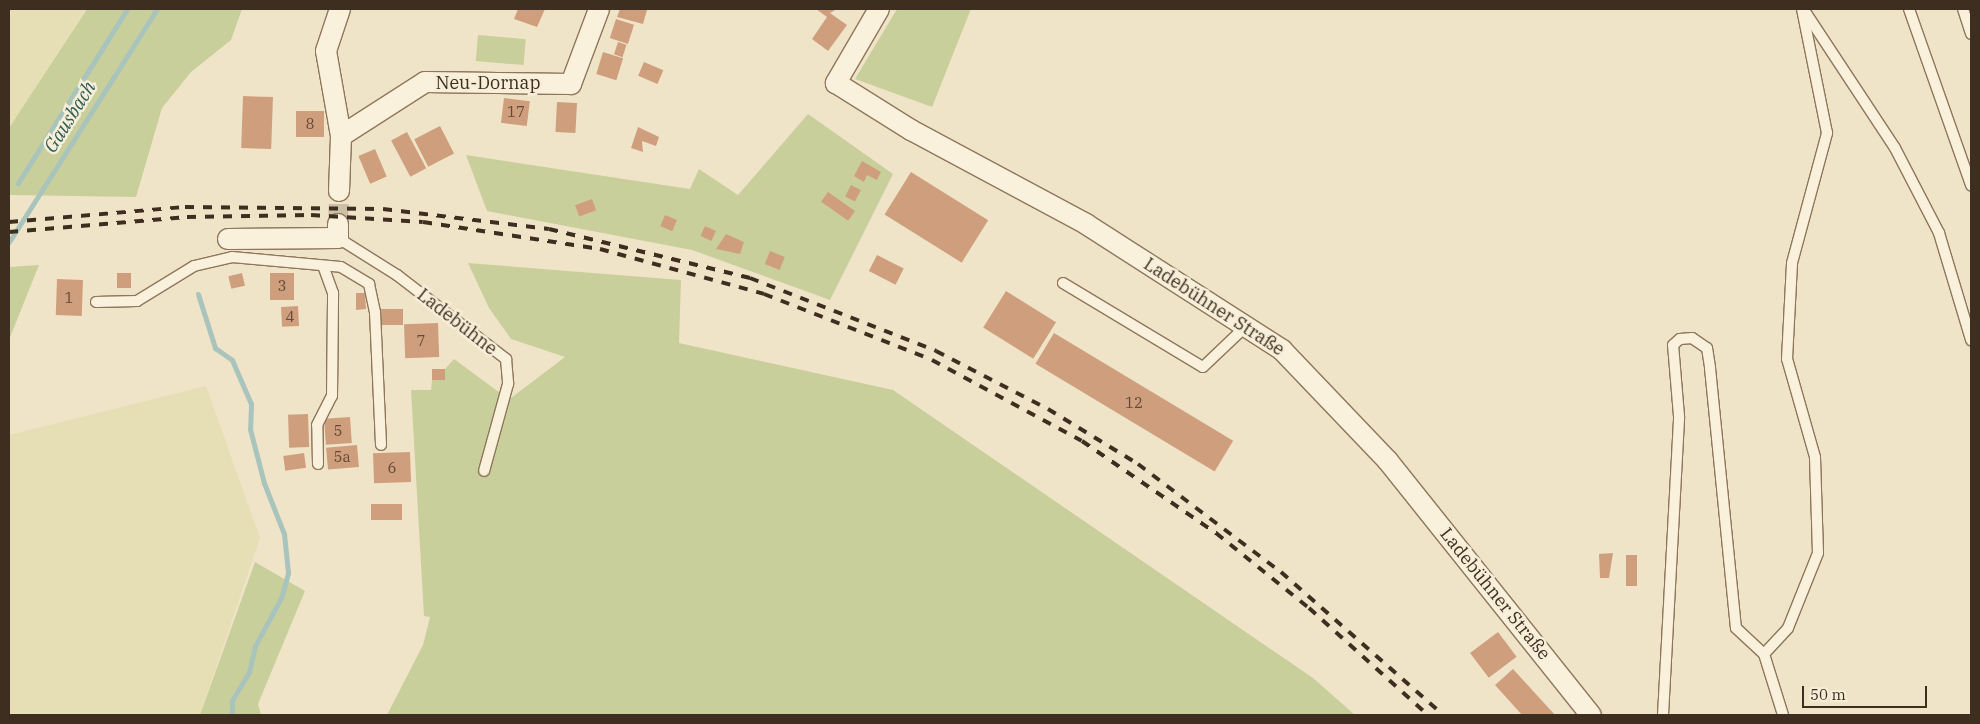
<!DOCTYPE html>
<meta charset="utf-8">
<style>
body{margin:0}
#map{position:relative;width:1980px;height:724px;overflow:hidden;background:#f0e4c8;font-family:"IBM Plex Serif",serif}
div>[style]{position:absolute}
.farmland>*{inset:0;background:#e6deb5}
.green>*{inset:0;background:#c9cf9b;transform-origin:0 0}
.stream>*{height:5px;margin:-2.5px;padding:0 2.5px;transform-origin:2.5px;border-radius:2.5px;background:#a9c4bc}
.building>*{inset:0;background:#cf9f7d;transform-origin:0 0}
.street-tunnel>*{height:20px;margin-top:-10px;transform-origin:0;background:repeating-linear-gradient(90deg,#ccc0a6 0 20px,transparent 0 30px)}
.roads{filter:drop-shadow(1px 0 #8d765c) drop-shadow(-1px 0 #8d765c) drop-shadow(0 1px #8d765c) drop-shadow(0 -1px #8d765c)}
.lane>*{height:10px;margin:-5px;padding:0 5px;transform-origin:5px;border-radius:5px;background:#faf1dc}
.street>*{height:20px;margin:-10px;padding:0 10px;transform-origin:10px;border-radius:10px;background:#faf1dc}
.rail>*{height:4px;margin-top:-2px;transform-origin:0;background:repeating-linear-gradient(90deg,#3d2e20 0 9px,transparent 0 18px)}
span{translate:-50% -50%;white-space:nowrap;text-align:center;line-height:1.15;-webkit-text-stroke:5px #f7eed8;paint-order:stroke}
.number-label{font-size:15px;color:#624a37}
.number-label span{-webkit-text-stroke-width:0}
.street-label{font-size:18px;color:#3d2e20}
.water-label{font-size:19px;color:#2f5d5a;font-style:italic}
.frame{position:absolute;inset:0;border:10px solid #3d2e20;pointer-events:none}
.scale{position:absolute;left:1802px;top:686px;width:125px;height:22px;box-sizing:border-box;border:2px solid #3d2e20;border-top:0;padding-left:6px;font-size:15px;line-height:18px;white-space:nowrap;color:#3d2e20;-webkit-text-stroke:4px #f7eed8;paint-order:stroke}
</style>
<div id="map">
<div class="farmland">
<div style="clip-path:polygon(9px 9px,86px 9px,9px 128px)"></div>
<div style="clip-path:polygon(206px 386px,260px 538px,200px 715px,9px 715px,9px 435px)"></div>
</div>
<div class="green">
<div style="clip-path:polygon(87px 9px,242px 9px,231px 40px,191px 72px,162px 108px,136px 197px,9px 195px,9px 128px)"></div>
<div style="clip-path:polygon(897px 9px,971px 9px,932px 107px,855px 79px)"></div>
<div style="left:478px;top:35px;width:48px;height:26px;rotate:5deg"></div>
<div style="clip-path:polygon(808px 114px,893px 174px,830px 300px,692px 250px,487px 211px,466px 155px,690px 189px,699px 169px,738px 195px)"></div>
<div style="clip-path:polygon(468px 263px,681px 280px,679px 343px,893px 390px,1313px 678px,1355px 715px,387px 715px,423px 645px,430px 617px,424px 616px,411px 390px,431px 390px,432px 380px,444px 380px,445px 369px,454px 359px,500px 393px,499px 407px,565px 357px,511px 339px,489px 308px)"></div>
<div style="clip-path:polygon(39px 265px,9px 340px,9px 267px)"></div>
<div style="clip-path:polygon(255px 562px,305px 591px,258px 704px,261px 715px,200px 715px)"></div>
</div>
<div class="stream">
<div style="left:18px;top:183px;width:205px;rotate:-57.9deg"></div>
<div style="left:9px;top:242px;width:276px;rotate:-57.6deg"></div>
<div style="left:198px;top:294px;width:57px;rotate:72.5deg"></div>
<div style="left:215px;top:348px;width:21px;rotate:35deg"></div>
<div style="left:232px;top:360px;width:48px;rotate:66.6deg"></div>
<div style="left:251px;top:404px;width:25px;rotate:92deg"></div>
<div style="left:250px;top:429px;width:56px;rotate:75.5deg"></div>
<div style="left:264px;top:483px;width:55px;rotate:68.6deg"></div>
<div style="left:284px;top:534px;width:39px;rotate:84deg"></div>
<div style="left:288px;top:573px;width:24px;rotate:105deg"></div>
<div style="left:282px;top:596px;width:57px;rotate:118.4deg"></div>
<div style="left:255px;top:646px;width:27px;rotate:103deg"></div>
<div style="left:249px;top:672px;width:33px;rotate:121deg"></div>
<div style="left:232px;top:700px;width:15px;rotate:90deg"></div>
</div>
<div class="building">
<div style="clip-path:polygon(518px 9px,545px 9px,537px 27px,514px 19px)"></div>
<div style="clip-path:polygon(620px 9px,647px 10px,643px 24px,617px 17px)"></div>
<div style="clip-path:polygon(816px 9px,837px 9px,830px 13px,847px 25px,828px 51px,812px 39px,827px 17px)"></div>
<div style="left:616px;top:19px;width:19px;height:20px;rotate:18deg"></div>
<div style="left:618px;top:42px;width:9px;height:13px;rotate:18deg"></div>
<div style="left:603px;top:52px;width:21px;height:23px;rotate:17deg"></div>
<div style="left:644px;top:62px;width:21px;height:15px;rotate:23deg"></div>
<div style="left:243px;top:96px;width:30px;height:52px;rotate:2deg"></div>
<div style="left:504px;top:98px;width:26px;height:25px;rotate:7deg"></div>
<div style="left:557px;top:102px;width:20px;height:30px;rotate:3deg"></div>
<div style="left:324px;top:111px;width:26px;height:28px;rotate:90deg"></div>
<div style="left:440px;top:126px;width:31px;height:29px;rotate:63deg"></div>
<div style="clip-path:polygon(638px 127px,659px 137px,656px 146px,642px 141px,643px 152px,631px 148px)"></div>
<div style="left:407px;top:132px;width:41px;height:18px;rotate:62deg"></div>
<div style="left:375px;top:149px;width:30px;height:18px;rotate:67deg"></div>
<div style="clip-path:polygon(862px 161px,881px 172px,877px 180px,867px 175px,864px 182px,854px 176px)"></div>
<div style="left:911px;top:172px;width:91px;height:50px;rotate:32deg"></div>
<div style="left:851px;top:185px;width:11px;height:13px;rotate:27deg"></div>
<div style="left:828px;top:192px;width:33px;height:12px;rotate:35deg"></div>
<div style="left:592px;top:199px;width:12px;height:18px;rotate:70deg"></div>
<div style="left:665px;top:215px;width:13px;height:12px;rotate:23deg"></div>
<div style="left:705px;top:226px;width:12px;height:11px;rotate:24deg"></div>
<div style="clip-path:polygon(726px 234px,744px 242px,740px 254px,716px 249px)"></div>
<div style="left:770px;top:251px;width:16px;height:14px;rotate:22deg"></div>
<div style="left:877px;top:255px;width:30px;height:18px;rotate:27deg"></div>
<div style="left:117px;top:273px;width:14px;height:15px"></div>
<div style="left:242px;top:273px;width:13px;height:14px;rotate:77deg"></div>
<div style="left:270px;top:273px;width:24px;height:27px"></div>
<div style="left:57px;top:279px;width:26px;height:36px;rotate:2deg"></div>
<div style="left:1006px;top:291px;width:59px;height:43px;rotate:32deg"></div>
<div style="clip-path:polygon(356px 293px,365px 293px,366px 309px,356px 310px)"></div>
<div style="left:298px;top:306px;width:20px;height:17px;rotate:87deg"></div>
<div style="left:381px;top:309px;width:22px;height:16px"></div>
<div style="left:438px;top:323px;width:34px;height:34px;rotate:88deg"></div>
<div style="left:1054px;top:333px;width:209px;height:36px;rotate:31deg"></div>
<div style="left:432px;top:369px;width:13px;height:11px"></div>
<div style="left:308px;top:414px;width:33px;height:20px;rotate:88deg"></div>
<div style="left:350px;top:417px;width:26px;height:26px;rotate:86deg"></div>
<div style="left:357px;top:445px;width:22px;height:31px;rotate:85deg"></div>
<div style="left:410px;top:452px;width:30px;height:37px;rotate:88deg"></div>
<div style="left:304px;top:453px;width:15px;height:21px;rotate:82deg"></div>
<div style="left:402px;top:504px;width:16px;height:31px;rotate:90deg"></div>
<div style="clip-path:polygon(1613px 553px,1609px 578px,1600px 578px,1599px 554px)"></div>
<div style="left:1626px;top:555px;width:11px;height:31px"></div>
<div style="left:1498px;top:632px;width:31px;height:35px;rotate:53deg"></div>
<div style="clip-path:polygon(1513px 669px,1555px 715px,1522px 715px,1495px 685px)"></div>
</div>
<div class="street-tunnel">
<div style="left:338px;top:224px;width:33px;rotate:-88deg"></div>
</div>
<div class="roads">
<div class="lane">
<div style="left:1909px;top:9px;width:187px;rotate:70.6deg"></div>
<div style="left:1963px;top:9px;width:26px;rotate:72deg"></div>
<div style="left:1804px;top:10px;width:165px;rotate:56.6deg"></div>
<div style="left:1895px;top:148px;width:96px;rotate:62.6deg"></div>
<div style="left:1939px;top:233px;width:112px;rotate:73.3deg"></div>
<div style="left:338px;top:238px;width:70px;rotate:32.1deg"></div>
<div style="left:397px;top:275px;width:138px;rotate:37.6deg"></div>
<div style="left:506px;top:359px;width:25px;rotate:85deg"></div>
<div style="left:508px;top:384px;width:90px;rotate:105.4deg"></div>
<div style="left:1063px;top:283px;width:163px;rotate:31deg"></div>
<div style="left:1203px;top:367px;width:59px;rotate:-43.6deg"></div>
<div style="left:96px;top:302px;width:41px;rotate:-1.4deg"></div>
<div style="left:137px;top:301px;width:67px;rotate:-31.6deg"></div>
<div style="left:194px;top:266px;width:39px;rotate:-13deg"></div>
<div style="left:232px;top:257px;width:109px;rotate:5.2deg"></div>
<div style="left:341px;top:267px;width:33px;rotate:31deg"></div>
<div style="left:369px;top:284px;width:29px;rotate:78deg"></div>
<div style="left:375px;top:312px;width:133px;rotate:87.4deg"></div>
<div style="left:318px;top:464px;width:39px;rotate:-91deg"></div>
<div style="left:317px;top:425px;width:33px;rotate:-63deg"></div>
<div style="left:332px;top:396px;width:103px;rotate:-89.4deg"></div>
<div style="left:333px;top:293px;width:29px;rotate:-110deg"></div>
<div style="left:1764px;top:654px;width:35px;rotate:-47deg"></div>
<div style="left:1788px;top:628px;width:81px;rotate:-68.2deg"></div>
<div style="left:1818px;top:553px;width:96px;rotate:-91.8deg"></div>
<div style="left:1815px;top:457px;width:102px;rotate:-105.9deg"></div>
<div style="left:1787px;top:359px;width:96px;rotate:-87deg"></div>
<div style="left:1792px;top:263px;width:135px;rotate:-74.9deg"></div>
<div style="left:1827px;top:133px;width:126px;rotate:-101.4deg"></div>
<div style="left:1663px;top:715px;width:299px;rotate:-86.9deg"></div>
<div style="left:1679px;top:416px;width:71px;rotate:-94.8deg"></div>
<div style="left:1673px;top:345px;width:9px;rotate:-41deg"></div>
<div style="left:1680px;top:339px;width:12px;rotate:-5deg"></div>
<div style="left:1692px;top:338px;width:18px;rotate:34deg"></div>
<div style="left:1707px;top:348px;width:20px;rotate:81deg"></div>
<div style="left:1710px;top:368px;width:261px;rotate:84.3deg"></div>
<div style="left:1736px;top:628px;width:38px;rotate:43deg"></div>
<div style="left:1764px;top:654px;width:64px;rotate:72.7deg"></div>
</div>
<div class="street">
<div style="left:879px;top:9px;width:86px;rotate:120.2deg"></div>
<div style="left:836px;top:83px;width:89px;rotate:32.1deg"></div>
<div style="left:911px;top:130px;width:199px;rotate:28.2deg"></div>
<div style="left:1086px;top:224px;width:233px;rotate:32.7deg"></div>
<div style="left:1282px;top:350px;width:153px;rotate:46.3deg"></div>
<div style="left:1388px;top:461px;width:325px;rotate:51.4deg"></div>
<div style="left:341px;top:136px;width:100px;rotate:-32.7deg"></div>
<div style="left:425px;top:82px;width:146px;rotate:0.8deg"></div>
<div style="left:571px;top:84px;width:80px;rotate:-69.5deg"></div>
<div style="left:339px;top:191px;width:55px;rotate:-87.9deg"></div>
<div style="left:341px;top:136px;width:86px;rotate:-100deg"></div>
<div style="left:326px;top:51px;width:44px;rotate:-71.6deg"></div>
<div style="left:228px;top:239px;width:110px;rotate:-0.5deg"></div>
<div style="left:338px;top:238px;width:14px;rotate:-90deg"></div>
</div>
</div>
<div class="rail">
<div style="left:9px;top:222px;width:177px;rotate:-4.9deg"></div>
<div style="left:185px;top:207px;width:198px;rotate:0.6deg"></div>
<div style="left:383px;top:209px;width:167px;rotate:6.9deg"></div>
<div style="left:549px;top:229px;width:207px;rotate:13.7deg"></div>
<div style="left:750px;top:278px;width:200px;rotate:21.4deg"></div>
<div style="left:936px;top:351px;width:126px;rotate:27.4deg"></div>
<div style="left:1048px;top:409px;width:105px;rotate:31.4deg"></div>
<div style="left:1138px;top:464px;width:179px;rotate:37.1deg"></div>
<div style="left:1281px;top:572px;width:216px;rotate:41.4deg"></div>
<div style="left:9px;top:232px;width:179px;rotate:-4.8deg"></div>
<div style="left:187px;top:217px;width:124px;rotate:-0.9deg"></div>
<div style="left:311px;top:215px;width:112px;rotate:3.6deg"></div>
<div style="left:423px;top:222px;width:179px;rotate:8.7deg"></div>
<div style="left:600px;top:249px;width:170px;rotate:15.3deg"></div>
<div style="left:764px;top:294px;width:180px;rotate:21.4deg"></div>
<div style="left:932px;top:360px;width:170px;rotate:28.4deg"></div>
<div style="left:1082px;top:441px;width:163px;rotate:34.5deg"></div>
<div style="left:1216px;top:533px;width:119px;rotate:38.9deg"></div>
<div style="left:1309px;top:608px;width:160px;rotate:42deg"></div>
</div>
<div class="number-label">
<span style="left:516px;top:112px">17</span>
<span style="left:310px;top:124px">8</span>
<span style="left:282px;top:286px">3</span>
<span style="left:69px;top:298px">1</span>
<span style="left:290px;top:317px">4</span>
<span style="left:421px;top:341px">7</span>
<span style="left:1134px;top:403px">12</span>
<span style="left:338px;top:431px">5</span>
<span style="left:342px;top:457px">5a</span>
<span style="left:392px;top:468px">6</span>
</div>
<div class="street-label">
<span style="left:488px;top:83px">Neu-Dornap</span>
<span style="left:1214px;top:307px;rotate:33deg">Ladebühner Straße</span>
<span style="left:457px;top:322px;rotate:38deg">Ladebühne</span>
<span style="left:1495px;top:594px;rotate:51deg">Ladebühner Straße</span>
</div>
<div class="water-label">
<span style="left:70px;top:117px;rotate:-58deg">Gausbach</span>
</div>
<div class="frame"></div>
<div class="scale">50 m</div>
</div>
